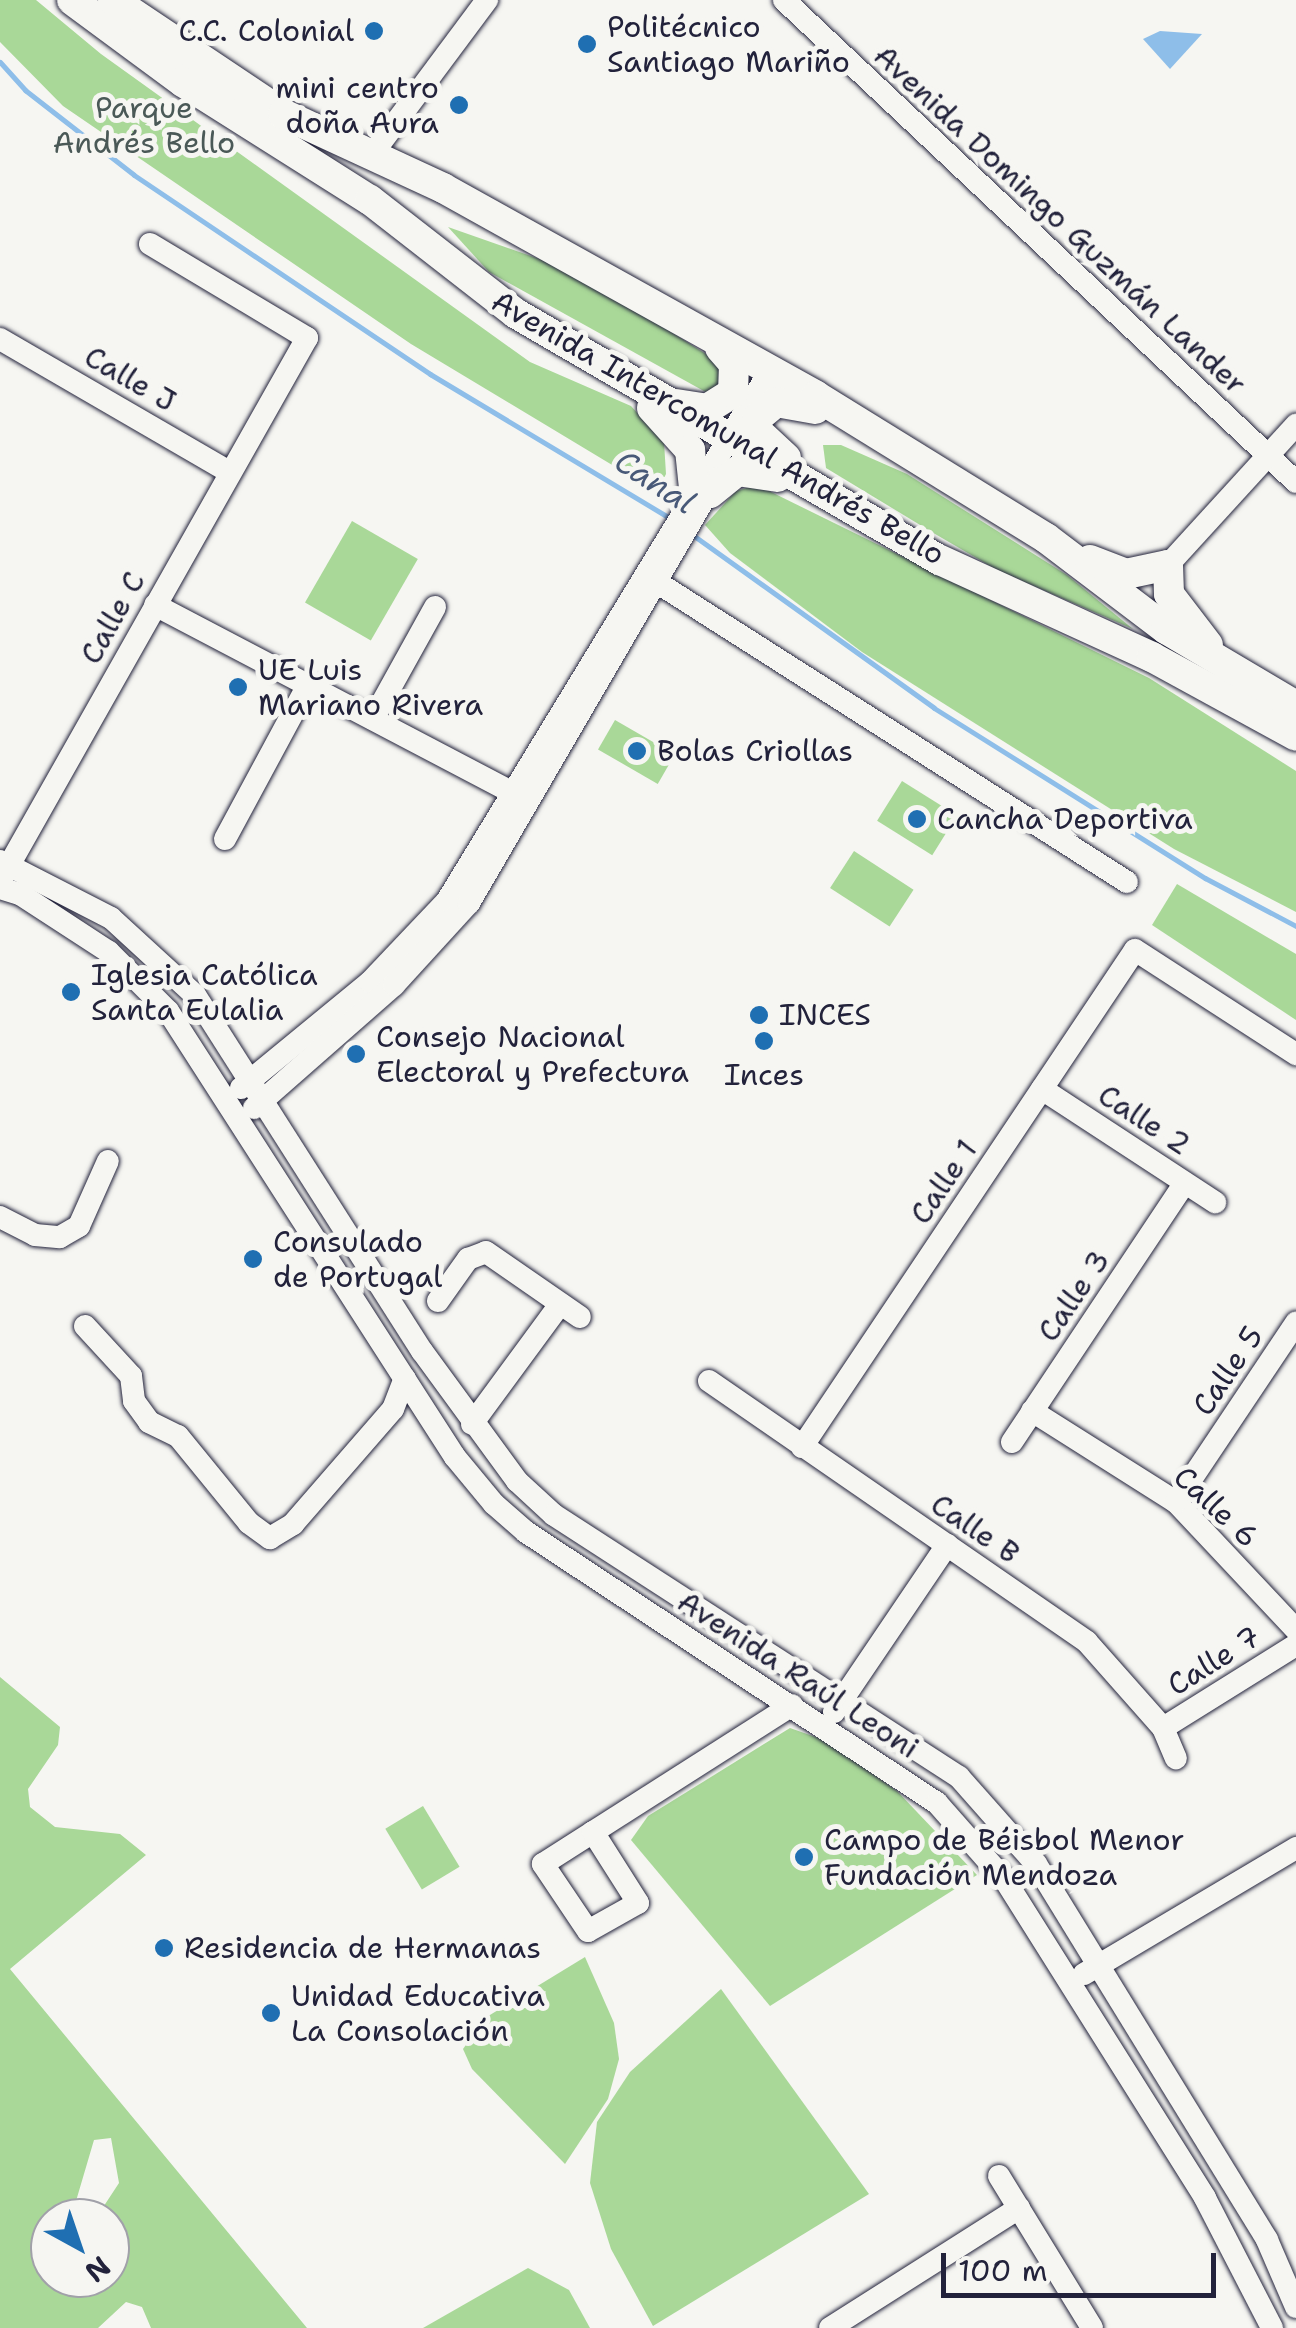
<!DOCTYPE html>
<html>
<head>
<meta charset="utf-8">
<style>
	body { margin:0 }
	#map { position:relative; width:1296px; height:2328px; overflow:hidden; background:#f6f6f2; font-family:"Shantell Sans",sans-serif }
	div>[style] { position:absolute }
	.green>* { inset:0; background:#a9d898; transform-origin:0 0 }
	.water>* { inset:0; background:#8ebee9 }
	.stream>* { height:5px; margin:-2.5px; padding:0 2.5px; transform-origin:2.5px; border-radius:2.5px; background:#8ebee9 }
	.roads { filter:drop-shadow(0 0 2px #22223b) drop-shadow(0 0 2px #22223b) }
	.minor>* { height:22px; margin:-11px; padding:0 11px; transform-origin:11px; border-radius:11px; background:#f6f6f2 }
	.secondary>* { height:30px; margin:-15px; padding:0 15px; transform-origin:15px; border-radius:15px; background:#f6f6f2 }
	.dots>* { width:28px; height:28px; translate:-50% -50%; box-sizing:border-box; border:5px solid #f6f6f2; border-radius:50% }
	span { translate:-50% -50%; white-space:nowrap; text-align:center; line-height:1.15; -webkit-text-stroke:10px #f6f6f2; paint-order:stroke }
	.poi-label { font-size:30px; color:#22223b }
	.left { translate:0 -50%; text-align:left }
	.right { translate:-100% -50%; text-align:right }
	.park-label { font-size:30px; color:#4a5957 }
	.street-label { font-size:30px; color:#22223b }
	.water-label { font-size:32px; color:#485978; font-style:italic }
	.north { position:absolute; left:30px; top:2198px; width:100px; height:100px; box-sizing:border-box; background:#f6f6f2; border:2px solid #a1a1a9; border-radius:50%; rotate:140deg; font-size:28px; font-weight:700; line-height:40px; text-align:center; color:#22223b }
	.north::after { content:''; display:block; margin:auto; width:35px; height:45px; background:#1f6fb2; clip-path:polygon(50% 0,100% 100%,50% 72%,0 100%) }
	.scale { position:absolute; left:941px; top:2253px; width:275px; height:45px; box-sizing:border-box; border:5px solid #22223b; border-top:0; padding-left:12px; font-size:30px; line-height:35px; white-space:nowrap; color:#22223b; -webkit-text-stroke:8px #f6f6f2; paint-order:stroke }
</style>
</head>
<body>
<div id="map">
	<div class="green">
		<i style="clip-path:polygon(0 0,36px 0,101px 54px,530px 362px,631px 406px,664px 442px,666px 474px,657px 492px,411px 344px,63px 106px,0 42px)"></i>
		<i style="clip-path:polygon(448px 227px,548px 262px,627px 304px,717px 361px,727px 385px,711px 395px,489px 272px)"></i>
		<i style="clip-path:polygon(823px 445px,841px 445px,907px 474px,1067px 575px,1133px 629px,997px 570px,930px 531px,826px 468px)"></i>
		<i style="clip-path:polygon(757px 485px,1149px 678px,1296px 771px,1296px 912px,1174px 849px,862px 652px,730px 553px,705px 525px,736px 491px)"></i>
		<i style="left:352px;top:521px;width:76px;height:94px;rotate:30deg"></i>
		<i style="left:615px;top:720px;width:69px;height:34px;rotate:30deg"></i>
		<i style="left:902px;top:781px;width:65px;height:47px;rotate:32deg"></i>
		<i style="left:854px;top:851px;width:71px;height:44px;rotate:33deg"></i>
		<i style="clip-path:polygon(1177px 884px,1296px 954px,1296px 1020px,1152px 925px)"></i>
		<i style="clip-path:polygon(evenodd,0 1677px,60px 1727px,58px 1745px,28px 1789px,30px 1807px,55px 1827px,120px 1834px,146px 1855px,10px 1969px,307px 2328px,151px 2328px,142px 2307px,126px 2302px,98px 2328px,0 2328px,0 1677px,111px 2138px,119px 2183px,96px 2218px,110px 2218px,110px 2278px,50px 2278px,50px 2218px,71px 2218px,94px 2140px,111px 2138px)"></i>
		<i style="clip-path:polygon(790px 1728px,824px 1740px,897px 1791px,977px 1875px,770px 2006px,631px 1840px,648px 1816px)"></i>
		<i style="left:423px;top:1806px;width:71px;height:44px;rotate:59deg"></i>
		<i style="clip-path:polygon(585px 1957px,614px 2023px,619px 2059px,608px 2099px,565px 2164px,472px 2069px,463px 2049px,485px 2018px)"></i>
		<i style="clip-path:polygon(721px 1989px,869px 2194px,653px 2326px,611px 2249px,590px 2183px,597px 2122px,630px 2072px)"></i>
		<i style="clip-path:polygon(528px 2268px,569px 2290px,590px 2328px,423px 2328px)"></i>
	</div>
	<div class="water">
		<i style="clip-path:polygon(1160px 31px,1202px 34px,1170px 69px,1143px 39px)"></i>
	</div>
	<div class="stream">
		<i style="left:0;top:62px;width:38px;rotate:48deg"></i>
		<i style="left:25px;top:90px;width:138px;rotate:37.9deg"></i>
		<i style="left:134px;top:175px;width:357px;rotate:33.9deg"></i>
		<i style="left:430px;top:374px;width:283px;rotate:31deg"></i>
		<i style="left:690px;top:533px;width:300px;rotate:35.6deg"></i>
		<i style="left:934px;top:708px;width:320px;rotate:32.1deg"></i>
		<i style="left:1205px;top:878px;width:103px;rotate:27.8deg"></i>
	</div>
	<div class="roads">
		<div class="minor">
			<i style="left:784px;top:0;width:703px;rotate:43.27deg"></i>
			<i style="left:370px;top:157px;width:196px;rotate:-53.3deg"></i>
			<i style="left:0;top:339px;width:265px;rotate:30.1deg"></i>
			<i style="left:1168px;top:565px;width:190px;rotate:-47.6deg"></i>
			<i style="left:658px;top:583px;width:556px;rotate:32.52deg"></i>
			<i style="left:155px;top:605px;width:417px;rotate:27.7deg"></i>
			<i style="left:373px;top:719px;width:128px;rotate:-61deg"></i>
			<i style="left:225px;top:839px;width:175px;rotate:-61.7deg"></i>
			<i style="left:0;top:861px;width:125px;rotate:27.2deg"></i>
			<i style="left:111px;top:918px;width:114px;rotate:42.5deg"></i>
			<i style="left:195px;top:995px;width:422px;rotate:57.5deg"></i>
			<i style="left:422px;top:1351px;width:161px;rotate:53.8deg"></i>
			<i style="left:517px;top:1481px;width:50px;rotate:42.6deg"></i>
			<i style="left:554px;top:1515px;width:482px;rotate:32.9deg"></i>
			<i style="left:959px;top:1777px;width:116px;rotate:48.5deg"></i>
			<i style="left:1036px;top:1864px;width:441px;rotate:58.4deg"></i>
			<i style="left:1267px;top:2240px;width:73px;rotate:66.6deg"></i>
			<i style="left:3px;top:876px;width:618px;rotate:-60.53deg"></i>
			<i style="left:307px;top:338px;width:183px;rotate:-149.1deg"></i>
			<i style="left:0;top:888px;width:21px;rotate:17deg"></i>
			<i style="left:20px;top:894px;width:106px;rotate:33.1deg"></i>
			<i style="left:109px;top:952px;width:83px;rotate:45deg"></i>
			<i style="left:168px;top:1011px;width:530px;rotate:57.24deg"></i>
			<i style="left:455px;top:1457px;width:61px;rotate:50.3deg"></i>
			<i style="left:494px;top:1504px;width:43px;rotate:41.2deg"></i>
			<i style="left:526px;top:1532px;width:492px;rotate:33.4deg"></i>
			<i style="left:937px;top:1803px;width:103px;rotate:48.6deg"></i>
			<i style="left:1005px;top:1880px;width:376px;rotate:57.8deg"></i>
			<i style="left:1205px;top:2198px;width:146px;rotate:62.7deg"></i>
			<i style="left:241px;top:1088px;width:167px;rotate:-39.4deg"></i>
			<i style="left:370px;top:982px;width:112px;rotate:-46.5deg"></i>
			<i style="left:447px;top:901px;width:617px;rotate:-58.65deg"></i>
			<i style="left:1042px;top:1089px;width:207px;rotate:33.2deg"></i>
			<i style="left:254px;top:1108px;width:186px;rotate:-41.3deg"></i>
			<i style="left:394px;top:985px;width:111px;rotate:-47.6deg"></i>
			<i style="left:469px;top:903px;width:491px;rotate:-59.8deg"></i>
			<i style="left:0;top:1217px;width:39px;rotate:27deg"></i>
			<i style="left:35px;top:1235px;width:25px;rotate:5deg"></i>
			<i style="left:60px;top:1237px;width:22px;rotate:-30deg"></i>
			<i style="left:79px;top:1226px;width:71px;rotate:-66deg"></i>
			<i style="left:438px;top:1301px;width:52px;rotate:-54.5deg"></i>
			<i style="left:468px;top:1259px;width:19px;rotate:-21deg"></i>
			<i style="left:486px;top:1252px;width:114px;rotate:34.7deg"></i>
			<i style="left:85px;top:1326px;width:68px;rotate:47.4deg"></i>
			<i style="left:131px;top:1376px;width:25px;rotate:83deg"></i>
			<i style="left:134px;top:1401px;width:26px;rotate:54deg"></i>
			<i style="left:149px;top:1422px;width:32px;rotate:26deg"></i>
			<i style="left:178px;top:1436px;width:112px;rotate:50.8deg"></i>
			<i style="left:249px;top:1523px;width:26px;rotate:36deg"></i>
			<i style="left:270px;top:1538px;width:27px;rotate:-31deg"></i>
			<i style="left:293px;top:1524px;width:152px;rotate:-49deg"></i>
			<i style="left:393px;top:1409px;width:33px;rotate:-69deg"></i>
			<i style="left:709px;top:1381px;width:459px;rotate:34.6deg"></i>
			<i style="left:1087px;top:1642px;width:115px;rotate:48.5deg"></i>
			<i style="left:1163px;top:1728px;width:33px;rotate:67deg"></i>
			<i style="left:1032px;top:1411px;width:170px;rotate:32.3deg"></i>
			<i style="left:1176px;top:1502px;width:175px;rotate:46.8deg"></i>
			<i style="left:472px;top:1424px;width:149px;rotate:-53.7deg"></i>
			<i style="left:1012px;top:1442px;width:311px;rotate:-56.3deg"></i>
			<i style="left:802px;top:1447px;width:598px;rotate:-56.18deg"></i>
			<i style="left:1135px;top:950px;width:192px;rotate:32.9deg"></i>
			<i style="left:1176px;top:1502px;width:216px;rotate:-56.2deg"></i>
			<i style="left:834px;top:1712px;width:202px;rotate:-55.9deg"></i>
			<i style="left:1163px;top:1728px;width:157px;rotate:-32deg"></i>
			<i style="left:593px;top:1832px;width:84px;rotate:57.6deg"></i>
			<i style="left:638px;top:1903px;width:57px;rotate:150.8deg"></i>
			<i style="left:588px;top:1931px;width:81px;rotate:-123.9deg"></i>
			<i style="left:543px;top:1864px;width:59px;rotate:-32.6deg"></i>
			<i style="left:593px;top:1832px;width:236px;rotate:-32.5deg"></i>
			<i style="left:1084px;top:1974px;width:247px;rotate:-30.7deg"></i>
			<i style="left:999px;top:2176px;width:178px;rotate:58.5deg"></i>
			<i style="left:830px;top:2328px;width:224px;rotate:-32.4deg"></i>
		</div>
		<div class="secondary">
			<i style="left:72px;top:0;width:138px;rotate:36.5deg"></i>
			<i style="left:183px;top:82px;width:221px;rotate:32.3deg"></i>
			<i style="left:370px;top:200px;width:184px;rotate:37.9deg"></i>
			<i style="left:515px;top:313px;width:492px;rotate:30.2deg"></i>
			<i style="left:940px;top:560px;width:233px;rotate:24.6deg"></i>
			<i style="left:1152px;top:657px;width:164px;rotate:28.7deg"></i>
			<i style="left:113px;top:0;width:205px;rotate:33.8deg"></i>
			<i style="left:283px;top:114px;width:176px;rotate:24.8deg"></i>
			<i style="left:443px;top:188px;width:427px;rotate:29.1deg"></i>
			<i style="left:816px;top:396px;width:270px;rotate:31.7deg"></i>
			<i style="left:1046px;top:538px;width:151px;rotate:37.2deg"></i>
			<i style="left:1166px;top:629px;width:151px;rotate:30.6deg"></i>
			<i style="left:676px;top:404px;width:31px;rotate:9deg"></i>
			<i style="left:707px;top:409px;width:31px;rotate:-32deg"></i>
			<i style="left:733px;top:393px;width:29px;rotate:-88deg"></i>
			<i style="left:734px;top:364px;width:21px;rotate:-131deg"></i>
			<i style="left:652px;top:408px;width:57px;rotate:47.9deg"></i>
			<i style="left:690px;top:450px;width:37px;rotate:84deg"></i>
			<i style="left:786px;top:458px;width:40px;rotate:-137deg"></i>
			<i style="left:757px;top:431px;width:13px;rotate:-90deg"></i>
			<i style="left:757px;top:418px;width:25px;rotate:-40deg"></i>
			<i style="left:776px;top:402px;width:40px;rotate:10deg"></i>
			<i style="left:710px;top:493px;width:35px;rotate:-39deg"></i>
			<i style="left:737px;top:471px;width:41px;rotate:8.3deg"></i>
			<i style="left:1090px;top:560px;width:39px;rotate:21deg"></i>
			<i style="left:1126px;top:574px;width:43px;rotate:-12.1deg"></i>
			<i style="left:1168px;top:565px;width:29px;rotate:88deg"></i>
			<i style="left:1169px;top:594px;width:64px;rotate:52.6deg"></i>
		</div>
	</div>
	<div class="dots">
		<i style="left:374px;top:31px;background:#1f6fb2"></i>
		<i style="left:587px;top:44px;background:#1f6fb2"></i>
		<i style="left:459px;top:105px;background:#1f6fb2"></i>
		<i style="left:238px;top:687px;background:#1f6fb2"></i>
		<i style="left:637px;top:751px;background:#1f6fb2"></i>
		<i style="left:917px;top:819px;background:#1f6fb2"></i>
		<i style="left:71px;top:992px;background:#1f6fb2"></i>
		<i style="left:759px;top:1015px;background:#1f6fb2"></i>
		<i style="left:764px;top:1041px;background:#1f6fb2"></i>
		<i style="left:356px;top:1054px;background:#1f6fb2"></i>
		<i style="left:253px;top:1259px;background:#1f6fb2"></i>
		<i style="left:804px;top:1857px;background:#1f6fb2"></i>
		<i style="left:164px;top:1948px;background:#1f6fb2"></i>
		<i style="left:271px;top:2013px;background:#1f6fb2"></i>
	</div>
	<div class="poi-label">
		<span class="left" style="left:607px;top:44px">Politécnico<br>Santiago Mariño</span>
		<span class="right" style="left:354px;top:31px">C.C. Colonial</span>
		<span class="right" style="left:439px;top:105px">mini centro<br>doña Aura</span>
		<span class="left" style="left:258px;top:687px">UE Luis<br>Mariano Rivera</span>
		<span class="left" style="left:657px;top:751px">Bolas Criollas</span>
		<span class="left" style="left:937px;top:819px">Cancha Deportiva</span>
		<span class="left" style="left:91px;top:992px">Iglesia Católica<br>Santa Eulalia</span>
		<span class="left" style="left:779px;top:1015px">INCES</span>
		<span class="left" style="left:376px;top:1054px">Consejo Nacional<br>Electoral y Prefectura</span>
		<span style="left:764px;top:1075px">Inces</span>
		<span class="left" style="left:273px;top:1259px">Consulado<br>de Portugal</span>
		<span class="left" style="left:824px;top:1857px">Campo de Béisbol Menor<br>Fundación Mendoza</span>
		<span class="left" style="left:184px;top:1948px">Residencia de Hermanas</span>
		<span class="left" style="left:291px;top:2013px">Unidad Educativa<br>La Consolación</span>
	</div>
	<div class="park-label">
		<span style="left:144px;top:125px">Parque<br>Andrés Bello</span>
	</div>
	<div class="street-label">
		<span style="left:1060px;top:220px;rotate:43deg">Avenida Domingo Guzmán Lander</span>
		<span style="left:130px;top:379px;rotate:30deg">Calle J</span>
		<span style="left:718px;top:428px;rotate:30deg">Avenida Intercomunal Andrés Bello</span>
		<span style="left:113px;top:618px;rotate:-61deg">Calle C</span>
		<span style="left:1144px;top:1120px;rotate:33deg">Calle 2</span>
		<span style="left:944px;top:1182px;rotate:-56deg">Calle 1</span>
		<span style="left:1074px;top:1296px;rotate:-56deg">Calle 3</span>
		<span style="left:1228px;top:1371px;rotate:-56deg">Calle 5</span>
		<span style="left:1216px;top:1507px;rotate:43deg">Calle 6</span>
		<span style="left:975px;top:1529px;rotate:34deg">Calle B</span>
		<span style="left:1214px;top:1661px;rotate:-32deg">Calle 7</span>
		<span style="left:798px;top:1675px;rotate:33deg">Avenida Raúl Leoni</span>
	</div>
	<div class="water-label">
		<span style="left:655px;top:482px;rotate:33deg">Canal</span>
	</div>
	<div class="north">N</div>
	<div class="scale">100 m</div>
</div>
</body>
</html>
